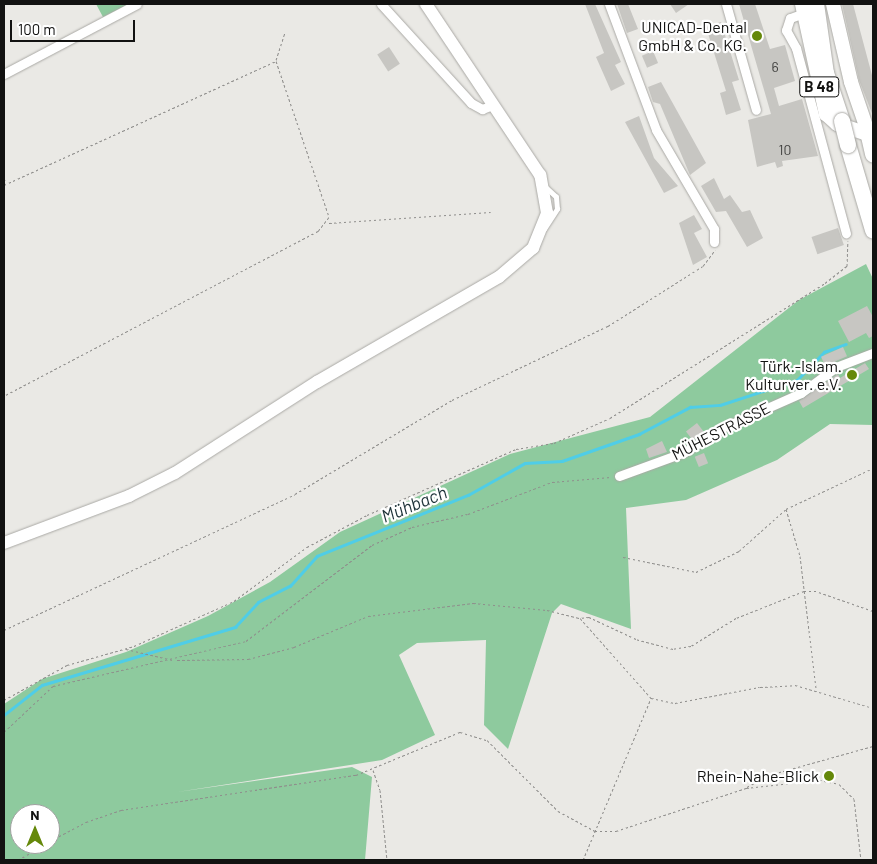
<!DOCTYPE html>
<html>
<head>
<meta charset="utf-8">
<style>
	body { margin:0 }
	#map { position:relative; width:877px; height:864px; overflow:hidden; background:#eae9e5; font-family:Barlow,sans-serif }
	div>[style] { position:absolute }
	.green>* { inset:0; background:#8eca9e }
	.stream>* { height:2.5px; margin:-1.25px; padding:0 1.25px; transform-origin:1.25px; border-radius:1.25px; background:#4fcde7 }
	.building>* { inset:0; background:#c7c6c2; transform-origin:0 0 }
	.path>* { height:1px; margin-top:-0.5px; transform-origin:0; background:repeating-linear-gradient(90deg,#8e8d8b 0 2.5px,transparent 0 5px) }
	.roads { filter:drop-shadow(0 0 1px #aaa9a5) drop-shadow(0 0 1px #aaa9a5) }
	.lane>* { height:4.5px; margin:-2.25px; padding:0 2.25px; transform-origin:2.25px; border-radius:2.25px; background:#fff }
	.street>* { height:9px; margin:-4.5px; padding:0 4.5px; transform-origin:4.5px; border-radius:4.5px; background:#fff }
	.secondary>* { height:12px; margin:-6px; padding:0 6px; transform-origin:6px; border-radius:6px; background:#fff }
	.primary>* { height:14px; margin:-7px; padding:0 7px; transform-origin:7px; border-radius:7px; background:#fff }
	.highway>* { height:16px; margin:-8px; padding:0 8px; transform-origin:8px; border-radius:8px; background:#fff }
	.bridges { filter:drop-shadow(0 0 1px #aaa9a5) drop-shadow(0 0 1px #aaa9a5) }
	.highway-bridge>* { height:16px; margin:-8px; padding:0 8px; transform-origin:8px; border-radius:8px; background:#fff }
	.dots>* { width:14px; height:14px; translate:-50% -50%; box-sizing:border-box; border:2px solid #fff; border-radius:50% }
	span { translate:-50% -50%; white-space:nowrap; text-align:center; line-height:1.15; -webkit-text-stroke:4.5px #fff; paint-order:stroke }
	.number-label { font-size:14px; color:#3f3f3d }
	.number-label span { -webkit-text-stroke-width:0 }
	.shield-label span { padding:1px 4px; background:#fff; border:1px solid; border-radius:4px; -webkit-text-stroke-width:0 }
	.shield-label { font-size:15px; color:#121211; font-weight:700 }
	.poi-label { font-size:16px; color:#121211 }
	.right { translate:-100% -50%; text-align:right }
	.street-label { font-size:16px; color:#121211 }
	.water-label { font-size:18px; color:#1d3238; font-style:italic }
	.frame { position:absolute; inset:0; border:5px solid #121211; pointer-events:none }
	.north { position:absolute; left:10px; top:804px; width:50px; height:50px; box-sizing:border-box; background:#fff; border:1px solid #a0a0a0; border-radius:50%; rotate:0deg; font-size:14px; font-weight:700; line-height:20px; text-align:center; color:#121211 }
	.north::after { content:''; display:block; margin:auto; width:18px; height:22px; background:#65880a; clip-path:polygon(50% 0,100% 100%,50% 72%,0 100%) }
	.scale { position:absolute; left:10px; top:20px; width:125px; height:22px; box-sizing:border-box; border:2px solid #121211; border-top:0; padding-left:6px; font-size:15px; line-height:18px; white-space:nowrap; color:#121211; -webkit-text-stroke:4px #fff; paint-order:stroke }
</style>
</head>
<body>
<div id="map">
	<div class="green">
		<i style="clip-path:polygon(96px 4px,129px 4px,103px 17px)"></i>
		<i style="clip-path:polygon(evenodd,866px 264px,873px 279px,873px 425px,830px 424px,777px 460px,686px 500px,626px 508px,631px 629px,561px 604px,552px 613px,508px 749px,484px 725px,486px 640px,417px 643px,399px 655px,435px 735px,382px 760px,177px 792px,352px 767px,372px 777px,365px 860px,4px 860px,4px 704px,42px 679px,126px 652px,208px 616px,270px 582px,340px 532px,510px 454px,650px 417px,799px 300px,866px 264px,20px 814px,50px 814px,50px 844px,20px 844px,20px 814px)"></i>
	</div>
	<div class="stream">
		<i style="left:4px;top:715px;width:48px;rotate:-38.3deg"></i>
		<i style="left:42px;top:685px;width:202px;rotate:-16.7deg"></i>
		<i style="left:235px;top:627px;width:34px;rotate:-47deg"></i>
		<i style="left:258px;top:602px;width:36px;rotate:-27deg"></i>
		<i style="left:290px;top:586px;width:40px;rotate:-48deg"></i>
		<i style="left:317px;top:556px;width:163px;rotate:-22deg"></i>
		<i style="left:468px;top:495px;width:65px;rotate:-29.3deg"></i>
		<i style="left:525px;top:463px;width:37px;rotate:-3deg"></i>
		<i style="left:562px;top:461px;width:82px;rotate:-19.3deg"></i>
		<i style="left:639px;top:434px;width:58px;rotate:-27.9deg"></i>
		<i style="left:690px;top:407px;width:30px;rotate:-4deg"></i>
		<i style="left:720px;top:405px;width:81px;rotate:-18deg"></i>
		<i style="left:797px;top:380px;width:39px;rotate:-46deg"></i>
		<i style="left:824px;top:352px;width:23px;rotate:-20deg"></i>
	</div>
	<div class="building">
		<i style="clip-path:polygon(585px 4px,595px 4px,621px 62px,615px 65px,625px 84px,611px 91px,596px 57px,604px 53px)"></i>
		<i style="clip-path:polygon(617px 4px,628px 4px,638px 29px,627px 33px)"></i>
		<i style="clip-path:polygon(670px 4px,689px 4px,676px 13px)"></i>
		<i style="clip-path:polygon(739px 4px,755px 4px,770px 49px,785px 45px,795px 81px,774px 88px,779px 106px,802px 99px,818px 156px,782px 161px,783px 166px,777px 168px,775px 162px,757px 167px,748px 120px,771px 114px)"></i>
		<i style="clip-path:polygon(842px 4px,853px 4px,873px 79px,873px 116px,859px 80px)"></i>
		<i style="clip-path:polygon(721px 22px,739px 80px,732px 82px,741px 110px,726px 115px,720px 93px,726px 91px,706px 27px)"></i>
		<i style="left:389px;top:47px;width:20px;height:14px;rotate:57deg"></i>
		<i style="left:653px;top:51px;width:13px;height:12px;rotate:67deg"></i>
		<i style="clip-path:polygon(661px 82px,706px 163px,690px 175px,660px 104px,653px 102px,648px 87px)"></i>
		<i style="clip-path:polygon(639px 116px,654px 158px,678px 186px,664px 193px,625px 122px)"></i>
		<i style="clip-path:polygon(714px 178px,724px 199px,730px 195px,742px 212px,750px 210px,763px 238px,747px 247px,726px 211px,716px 212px,701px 186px)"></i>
		<i style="clip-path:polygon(694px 215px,702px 229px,694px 233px,707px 257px,693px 265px,679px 223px)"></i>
		<i style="left:838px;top:228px;width:18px;height:28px;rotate:71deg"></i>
		<i style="clip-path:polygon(867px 306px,873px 317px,873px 336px,869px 338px,866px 333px,849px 342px,838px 321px)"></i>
		<i style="left:843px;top:347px;width:10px;height:24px;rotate:66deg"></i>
		<i style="clip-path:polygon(865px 363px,869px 369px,803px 408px,799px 401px,838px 374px,840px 378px)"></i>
		<i style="left:697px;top:423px;width:11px;height:14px;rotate:52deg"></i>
		<i style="clip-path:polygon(662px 441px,667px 452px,649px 458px,646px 449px)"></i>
		<i style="left:704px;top:453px;width:11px;height:10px;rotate:68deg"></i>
	</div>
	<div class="path">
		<i style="left:276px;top:60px;width:29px;rotate:-72deg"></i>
		<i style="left:4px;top:178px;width:5px;rotate:68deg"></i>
		<i style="left:4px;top:185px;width:299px;rotate:-24.5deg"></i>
		<i style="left:276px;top:61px;width:165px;rotate:71.2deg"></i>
		<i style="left:329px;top:217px;width:18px;rotate:128deg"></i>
		<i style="left:318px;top:231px;width:355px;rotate:152.3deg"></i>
		<i style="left:329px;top:223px;width:162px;rotate:-3.9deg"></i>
		<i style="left:786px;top:509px;width:49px;rotate:73.4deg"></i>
		<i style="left:800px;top:556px;width:134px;rotate:83.1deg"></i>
		<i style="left:623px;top:557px;width:75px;rotate:11.6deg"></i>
		<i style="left:696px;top:572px;width:48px;rotate:-26deg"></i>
		<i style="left:739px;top:551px;width:63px;rotate:-41.8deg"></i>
		<i style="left:786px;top:509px;width:96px;rotate:-25.2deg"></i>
		<i style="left:873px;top:611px;width:60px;rotate:-160.7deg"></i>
		<i style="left:816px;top:591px;width:12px;rotate:180deg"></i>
		<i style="left:804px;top:591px;width:73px;rotate:158.3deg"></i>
		<i style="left:736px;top:618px;width:53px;rotate:148.1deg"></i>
		<i style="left:691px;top:646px;width:18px;rotate:171deg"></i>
		<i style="left:673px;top:649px;width:38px;rotate:-165deg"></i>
		<i style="left:636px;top:639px;width:52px;rotate:-154.9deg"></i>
		<i style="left:589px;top:617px;width:9px;rotate:174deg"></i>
		<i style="left:580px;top:618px;width:107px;rotate:48.4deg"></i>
		<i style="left:651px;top:698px;width:25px;rotate:12deg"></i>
		<i style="left:675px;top:703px;width:86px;rotate:-10.7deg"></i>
		<i style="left:760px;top:687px;width:35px;rotate:-3deg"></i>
		<i style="left:795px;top:685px;width:81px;rotate:16.4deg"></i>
		<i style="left:4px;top:630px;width:321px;rotate:-25deg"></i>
		<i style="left:295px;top:494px;width:183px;rotate:-30.9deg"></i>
		<i style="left:452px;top:400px;width:173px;rotate:-25.4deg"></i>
		<i style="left:608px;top:326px;width:112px;rotate:-32.3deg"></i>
		<i style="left:703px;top:266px;width:20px;rotate:-53deg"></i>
		<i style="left:126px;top:649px;width:48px;rotate:13.2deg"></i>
		<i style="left:177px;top:660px;width:71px;rotate:-0.8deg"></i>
		<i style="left:248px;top:659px;width:48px;rotate:-14.6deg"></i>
		<i style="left:294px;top:647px;width:80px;rotate:-22.7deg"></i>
		<i style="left:368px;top:616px;width:106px;rotate:-7.1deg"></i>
		<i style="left:473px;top:603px;width:74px;rotate:5.4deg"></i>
		<i style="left:547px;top:610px;width:34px;rotate:14deg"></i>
		<i style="left:4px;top:700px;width:72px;rotate:-29.1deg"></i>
		<i style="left:67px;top:665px;width:70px;rotate:-15.8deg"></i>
		<i style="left:134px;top:646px;width:110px;rotate:-24.2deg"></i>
		<i style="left:234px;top:601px;width:91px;rotate:-36.5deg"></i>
		<i style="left:307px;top:547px;width:68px;rotate:-28.1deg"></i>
		<i style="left:367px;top:515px;width:163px;rotate:-23.9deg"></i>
		<i style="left:516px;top:449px;width:38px;rotate:-9deg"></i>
		<i style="left:554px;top:443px;width:61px;rotate:-24.1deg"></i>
		<i style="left:610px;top:418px;width:254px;rotate:-32.1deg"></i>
		<i style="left:825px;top:283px;width:28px;rotate:-38deg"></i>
		<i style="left:847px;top:266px;width:25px;rotate:-88deg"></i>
		<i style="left:4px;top:732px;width:67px;rotate:-43.2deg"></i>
		<i style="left:53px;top:686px;width:198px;rotate:-13.1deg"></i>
		<i style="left:246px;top:641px;width:158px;rotate:-37.3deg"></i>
		<i style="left:372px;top:545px;width:44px;rotate:-24.2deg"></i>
		<i style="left:412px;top:527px;width:57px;rotate:-13.1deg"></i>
		<i style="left:468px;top:514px;width:90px;rotate:-20.9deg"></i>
		<i style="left:552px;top:482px;width:59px;rotate:-4.8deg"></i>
		<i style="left:373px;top:770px;width:21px;rotate:71deg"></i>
		<i style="left:380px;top:790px;width:70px;rotate:84.3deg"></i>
		<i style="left:747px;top:787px;width:25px;rotate:-29deg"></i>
		<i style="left:769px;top:775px;width:108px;rotate:-15.6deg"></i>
		<i style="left:50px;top:841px;width:41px;rotate:-27.8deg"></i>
		<i style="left:86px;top:822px;width:37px;rotate:-19deg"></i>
		<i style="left:121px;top:810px;width:238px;rotate:-8.5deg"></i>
		<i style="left:356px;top:775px;width:113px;rotate:-22.5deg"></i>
		<i style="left:460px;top:732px;width:28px;rotate:17deg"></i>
		<i style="left:487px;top:740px;width:100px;rotate:45deg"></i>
		<i style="left:558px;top:811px;width:42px;rotate:28.4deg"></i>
		<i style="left:595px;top:831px;width:21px"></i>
		<i style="left:616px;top:831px;width:137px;rotate:-18.3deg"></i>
		<i style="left:746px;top:788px;width:73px;rotate:-6.3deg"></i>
		<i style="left:819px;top:780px;width:20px;rotate:11deg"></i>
		<i style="left:839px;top:784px;width:21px;rotate:45deg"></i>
		<i style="left:854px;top:799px;width:61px;rotate:83.5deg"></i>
		<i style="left:18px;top:860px;width:32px;rotate:-30deg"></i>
		<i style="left:583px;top:860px;width:176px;rotate:-67.2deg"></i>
	</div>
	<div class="roads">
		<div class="lane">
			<i style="left:544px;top:229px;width:24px;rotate:-57deg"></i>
			<i style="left:557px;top:209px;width:12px;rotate:-95deg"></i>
			<i style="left:556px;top:197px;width:15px;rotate:-138deg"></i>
		</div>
		<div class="street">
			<i style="left:381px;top:4px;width:134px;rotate:47.7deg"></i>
			<i style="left:471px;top:103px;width:13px;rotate:29deg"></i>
			<i style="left:482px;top:109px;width:12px;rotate:-20deg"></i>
			<i style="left:609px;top:4px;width:134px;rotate:69.5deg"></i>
			<i style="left:656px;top:130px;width:115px;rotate:59.6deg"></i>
			<i style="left:714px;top:229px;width:13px;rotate:90deg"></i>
			<i style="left:726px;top:4px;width:110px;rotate:74.2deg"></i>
			<i style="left:804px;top:13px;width:15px;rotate:160deg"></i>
			<i style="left:790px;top:18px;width:13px;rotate:108deg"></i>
			<i style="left:786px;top:30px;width:21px;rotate:61deg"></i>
			<i style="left:796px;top:48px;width:192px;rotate:74.9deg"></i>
			<i style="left:4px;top:74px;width:150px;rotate:-27.8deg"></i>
			<i style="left:619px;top:476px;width:70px;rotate:-20deg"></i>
			<i style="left:685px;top:452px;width:44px;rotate:-33deg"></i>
			<i style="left:722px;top:428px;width:86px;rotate:-23.9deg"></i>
			<i style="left:801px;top:393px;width:44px;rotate:-36.6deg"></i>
			<i style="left:836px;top:367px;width:40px;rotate:-21deg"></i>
		</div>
		<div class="secondary">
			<i style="left:4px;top:543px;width:134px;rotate:-20.6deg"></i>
			<i style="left:129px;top:496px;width:51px;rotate:-26.6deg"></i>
			<i style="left:175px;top:473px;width:169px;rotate:-32.7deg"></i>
			<i style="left:317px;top:382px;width:210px;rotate:-30deg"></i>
			<i style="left:499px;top:277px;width:45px;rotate:-40.5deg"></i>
			<i style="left:533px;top:248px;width:38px;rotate:-68deg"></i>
			<i style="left:547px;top:213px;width:39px;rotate:-100deg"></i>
			<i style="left:540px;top:175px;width:206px;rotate:-123.7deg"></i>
		</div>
		<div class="primary">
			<i style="left:802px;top:4px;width:113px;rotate:77.7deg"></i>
			<i style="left:826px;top:114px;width:15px;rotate:42deg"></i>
			<i style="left:837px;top:124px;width:38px;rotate:18deg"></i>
			<i style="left:833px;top:4px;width:80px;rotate:77deg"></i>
			<i style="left:851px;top:82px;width:53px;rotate:71.2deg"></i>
		</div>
		<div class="highway">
			<i style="left:816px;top:4px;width:70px;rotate:81.8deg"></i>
			<i style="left:826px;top:73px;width:51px;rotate:71.6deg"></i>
			<i style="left:868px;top:132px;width:23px;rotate:77deg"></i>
			<i style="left:848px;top:145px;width:89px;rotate:73.6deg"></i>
		</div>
	</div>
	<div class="bridges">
		<div class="highway-bridge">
			<i style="left:842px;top:121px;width:25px;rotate:76deg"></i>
		</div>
	</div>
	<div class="dots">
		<i style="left:757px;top:36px;background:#65880a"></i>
		<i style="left:852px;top:375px;background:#65880a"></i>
		<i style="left:829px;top:776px;background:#65880a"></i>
	</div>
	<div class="number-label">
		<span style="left:775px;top:67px">6</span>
		<span style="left:785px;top:150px">10</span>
	</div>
	<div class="shield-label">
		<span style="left:819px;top:87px">B 48</span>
	</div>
	<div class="poi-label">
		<span class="right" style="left:747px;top:36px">UNICAD-Dental<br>GmbH &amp; Co. KG.</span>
		<span class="right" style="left:842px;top:375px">Türk.-Islam.<br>Kulturver. e.V.</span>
		<span class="right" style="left:819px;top:776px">Rhein-Nahe-Blick</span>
	</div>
	<div class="street-label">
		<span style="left:721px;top:431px;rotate:-27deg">MÜHESTRASSE</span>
	</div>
	<div class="water-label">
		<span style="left:414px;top:504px;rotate:-22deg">Mühbach</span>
	</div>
	<div class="frame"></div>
	<div class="north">N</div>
	<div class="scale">100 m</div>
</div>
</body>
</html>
